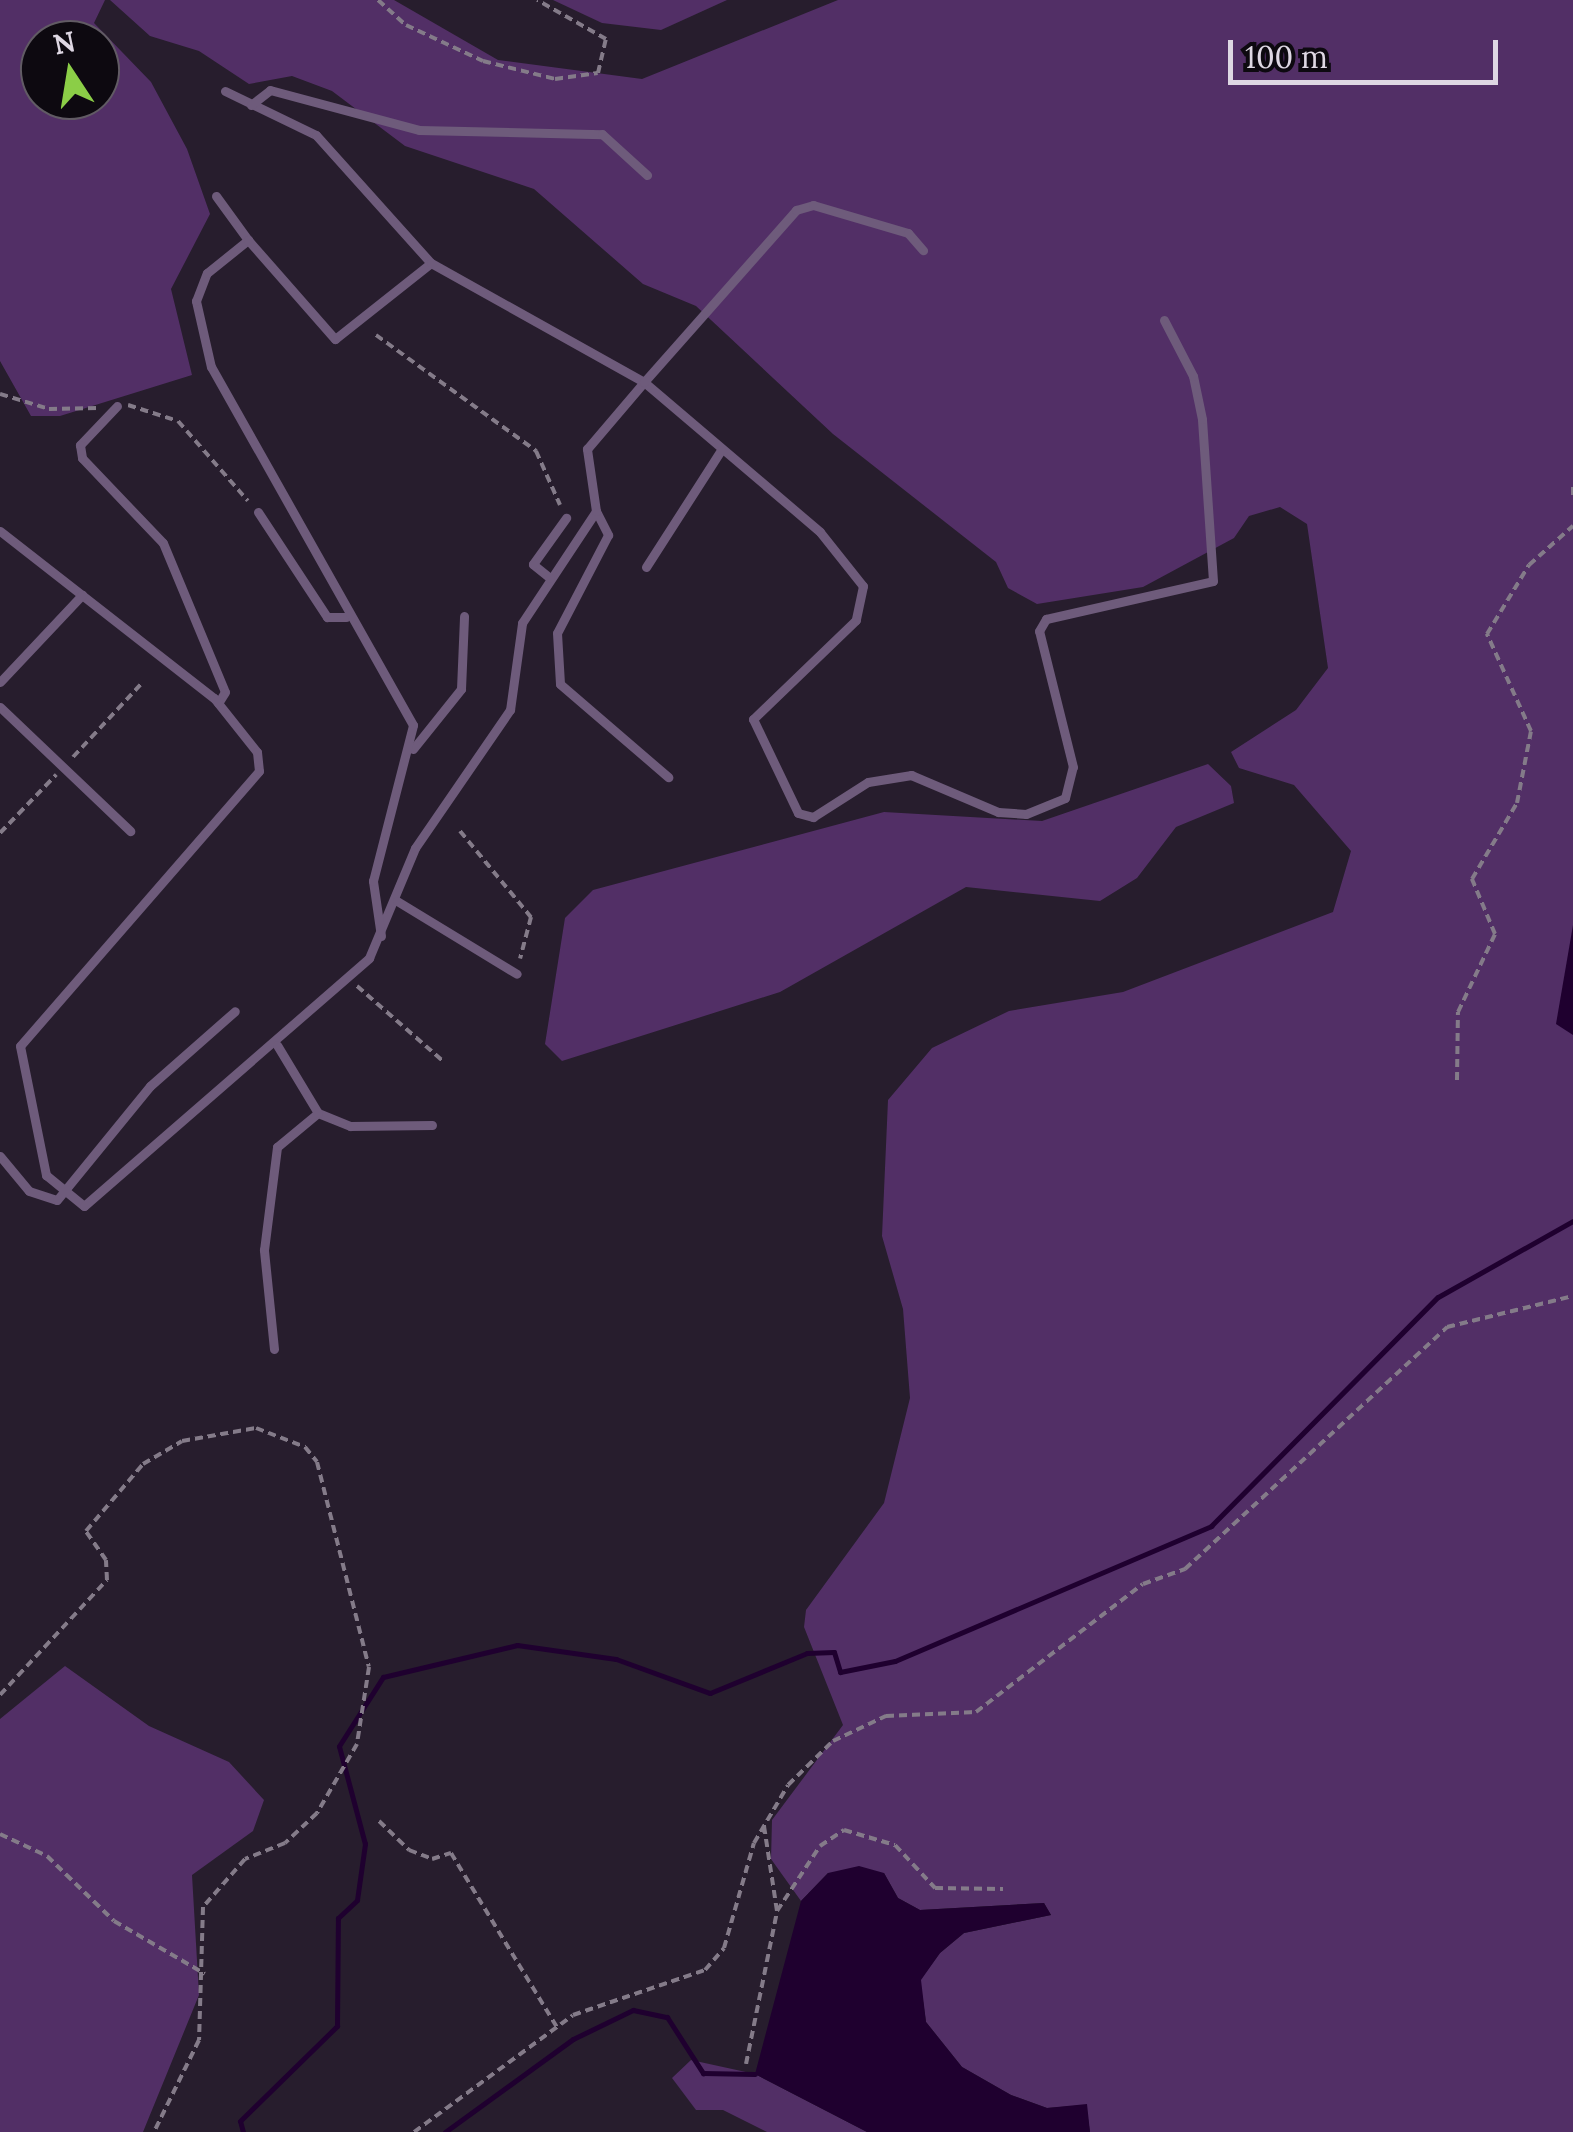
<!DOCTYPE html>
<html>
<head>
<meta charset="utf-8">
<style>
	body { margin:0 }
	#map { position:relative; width:1573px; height:2132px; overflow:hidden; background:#271d2d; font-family:Lora,serif }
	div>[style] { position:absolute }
	.green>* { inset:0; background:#522f66 }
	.water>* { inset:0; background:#1f002f }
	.stream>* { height:5px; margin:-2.5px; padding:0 2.5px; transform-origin:2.5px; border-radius:2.5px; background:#1f002f }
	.path>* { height:4px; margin-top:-2px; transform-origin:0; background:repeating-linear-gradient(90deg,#847b89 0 8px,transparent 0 13px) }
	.lane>* { height:9px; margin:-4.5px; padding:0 4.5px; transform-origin:4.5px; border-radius:4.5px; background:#6e5b7b }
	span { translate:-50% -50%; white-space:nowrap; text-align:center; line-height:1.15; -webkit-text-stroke:10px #0d0910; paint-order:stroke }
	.north { position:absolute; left:20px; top:20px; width:100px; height:100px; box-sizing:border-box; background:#0d0910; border:2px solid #615b64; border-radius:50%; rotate:348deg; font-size:28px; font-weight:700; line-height:40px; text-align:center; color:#ded7e3 }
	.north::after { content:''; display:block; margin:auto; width:35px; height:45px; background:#8bce47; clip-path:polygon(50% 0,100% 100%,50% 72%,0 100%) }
	.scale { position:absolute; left:1228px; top:40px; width:270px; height:45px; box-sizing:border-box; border:5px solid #ded7e3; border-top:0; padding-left:12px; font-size:30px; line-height:35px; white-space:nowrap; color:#ded7e3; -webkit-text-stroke:8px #0d0910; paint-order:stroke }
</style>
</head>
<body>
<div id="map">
	<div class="green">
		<i style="clip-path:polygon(evenodd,0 0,105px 0,94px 23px,151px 82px,187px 149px,210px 214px,171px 289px,192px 375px,60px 416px,31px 416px,0 361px,0 0,40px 40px,100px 40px,100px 100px,40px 100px,40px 40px)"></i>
		<i style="clip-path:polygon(110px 0,394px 0,498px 60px,642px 79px,838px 0,1573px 0,1573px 2132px,1090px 2132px,1086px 2105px,1047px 2108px,1011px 2095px,962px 2067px,926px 2022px,920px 1980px,940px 1953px,964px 1933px,1051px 1915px,1044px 1903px,920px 1910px,898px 1898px,884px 1873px,828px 1873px,801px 1901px,771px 1859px,772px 1820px,843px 1725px,804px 1627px,806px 1610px,884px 1503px,910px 1398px,903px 1309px,882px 1236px,888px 1100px,932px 1048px,1009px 1011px,1123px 992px,1333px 912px,1351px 851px,1294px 785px,1239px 768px,1231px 752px,1296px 710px,1328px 668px,1307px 524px,1280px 507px,1249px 516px,1234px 538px,1143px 587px,1037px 604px,1008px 588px,996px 562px,833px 434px,696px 306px,643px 284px,534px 189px,405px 146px,332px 91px,292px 76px,249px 84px,199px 51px,150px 36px)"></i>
		<i style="clip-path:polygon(553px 0,727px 0,661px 30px,602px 23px)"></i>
		<i style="clip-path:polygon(1208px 764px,1231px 786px,1234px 803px,1176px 827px,1137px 878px,1100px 901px,966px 887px,780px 992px,562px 1061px,545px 1044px,565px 918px,593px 890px,884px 812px,1042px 821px)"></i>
		<i style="clip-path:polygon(65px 1666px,149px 1726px,229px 1762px,264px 1800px,253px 1831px,192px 1875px,199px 1995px,143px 2132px,0 2132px,0 1719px)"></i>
		<i style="clip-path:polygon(691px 2060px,755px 2074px,867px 2132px,767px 2132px,723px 2110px,696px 2110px,672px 2078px)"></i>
	</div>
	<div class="water">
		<i style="clip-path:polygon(1573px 925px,1573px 1035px,1556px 1024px)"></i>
		<i style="clip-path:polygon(859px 1866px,884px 1873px,898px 1898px,920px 1910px,1044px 1903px,1051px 1915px,964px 1933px,940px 1953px,921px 1980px,926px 2022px,962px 2067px,1011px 2095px,1047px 2108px,1087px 2104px,1090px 2132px,867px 2132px,755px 2074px,801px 1901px,828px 1873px)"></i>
	</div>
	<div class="stream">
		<i style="left:243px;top:2132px;width:11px;rotate:-105deg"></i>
		<i style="left:240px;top:2121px;width:136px;rotate:-44.4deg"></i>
		<i style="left:337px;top:2026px;width:108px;rotate:-89.5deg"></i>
		<i style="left:338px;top:1918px;width:26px;rotate:-43deg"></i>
		<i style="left:357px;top:1900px;width:57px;rotate:-81.9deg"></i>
		<i style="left:365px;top:1844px;width:101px;rotate:-104.9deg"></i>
		<i style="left:339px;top:1746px;width:82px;rotate:-57.5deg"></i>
		<i style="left:383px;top:1677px;width:138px;rotate:-13.4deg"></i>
		<i style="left:517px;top:1645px;width:100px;rotate:8deg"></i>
		<i style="left:616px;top:1659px;width:100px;rotate:19.9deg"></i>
		<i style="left:710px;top:1693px;width:105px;rotate:-22.4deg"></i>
		<i style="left:807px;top:1653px;width:27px;rotate:-2deg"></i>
		<i style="left:834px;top:1652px;width:21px;rotate:73deg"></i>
		<i style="left:840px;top:1672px;width:56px;rotate:-11.3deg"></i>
		<i style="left:895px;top:1661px;width:344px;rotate:-23.1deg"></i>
		<i style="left:1211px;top:1526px;width:322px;rotate:-45.3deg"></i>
		<i style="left:1438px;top:1297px;width:155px;rotate:-29.4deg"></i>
		<i style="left:445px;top:2132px;width:158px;rotate:-36deg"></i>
		<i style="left:573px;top:2039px;width:67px;rotate:-25.8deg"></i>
		<i style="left:633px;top:2010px;width:35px;rotate:12deg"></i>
		<i style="left:667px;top:2017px;width:67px;rotate:57.3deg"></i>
		<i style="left:703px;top:2073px;width:52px;rotate:1.1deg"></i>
	</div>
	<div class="path">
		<i style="left:378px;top:0;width:38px;rotate:42deg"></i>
		<i style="left:406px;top:25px;width:85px;rotate:25.1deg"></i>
		<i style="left:483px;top:61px;width:74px;rotate:14deg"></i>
		<i style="left:555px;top:79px;width:43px;rotate:-7.9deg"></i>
		<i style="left:598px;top:73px;width:35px;rotate:-77deg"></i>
		<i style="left:606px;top:39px;width:79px;rotate:-150.5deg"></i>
		<i style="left:376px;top:335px;width:198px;rotate:35.9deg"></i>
		<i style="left:536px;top:451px;width:59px;rotate:66deg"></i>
		<i style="left:0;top:394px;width:51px;rotate:17deg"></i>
		<i style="left:49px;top:409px;width:49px;rotate:-1.2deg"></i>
		<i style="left:128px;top:405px;width:52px;rotate:17.7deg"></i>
		<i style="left:178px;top:421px;width:106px;rotate:48.8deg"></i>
		<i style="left:1573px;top:487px;width:9px;rotate:90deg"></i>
		<i style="left:73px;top:757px;width:101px;rotate:-47deg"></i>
		<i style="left:460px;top:831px;width:112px;rotate:50.5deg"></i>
		<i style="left:531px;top:917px;width:43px;rotate:104.7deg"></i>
		<i style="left:0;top:833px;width:81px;rotate:-46deg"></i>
		<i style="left:357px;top:986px;width:114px;rotate:41.1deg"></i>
		<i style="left:1457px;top:1080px;width:68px;rotate:-89.2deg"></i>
		<i style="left:1458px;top:1012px;width:86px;rotate:-64.6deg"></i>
		<i style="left:1495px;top:934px;width:60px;rotate:-112.7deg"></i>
		<i style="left:1472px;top:879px;width:88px;rotate:-59.4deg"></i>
		<i style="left:1517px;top:803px;width:73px;rotate:-79deg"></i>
		<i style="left:1531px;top:731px;width:107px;rotate:-114.4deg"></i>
		<i style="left:1487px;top:634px;width:81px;rotate:-58.7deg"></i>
		<i style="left:1529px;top:565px;width:59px;rotate:-41.6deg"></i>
		<i style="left:0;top:1695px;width:157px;rotate:-47.1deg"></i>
		<i style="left:107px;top:1580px;width:20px;rotate:-93deg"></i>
		<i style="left:106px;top:1560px;width:35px;rotate:-125deg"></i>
		<i style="left:86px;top:1531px;width:88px;rotate:-49.6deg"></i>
		<i style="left:143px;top:1464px;width:45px;rotate:-30.5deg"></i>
		<i style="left:182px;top:1441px;width:75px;rotate:-10deg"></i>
		<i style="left:256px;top:1428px;width:53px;rotate:21.2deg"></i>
		<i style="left:305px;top:1447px;width:19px;rotate:51deg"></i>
		<i style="left:317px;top:1462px;width:211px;rotate:75.8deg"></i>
		<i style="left:369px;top:1667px;width:78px;rotate:98.9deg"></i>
		<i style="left:357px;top:1744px;width:80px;rotate:120.1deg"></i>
		<i style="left:317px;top:1813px;width:44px;rotate:136.8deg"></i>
		<i style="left:285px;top:1843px;width:43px;rotate:158.2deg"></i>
		<i style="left:245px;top:1859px;width:64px;rotate:131.2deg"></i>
		<i style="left:203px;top:1907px;width:133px;rotate:91.7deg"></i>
		<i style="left:199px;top:2040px;width:102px;rotate:116.1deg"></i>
		<i style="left:379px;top:1821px;width:42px;rotate:44deg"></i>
		<i style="left:409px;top:1850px;width:25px;rotate:21deg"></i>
		<i style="left:432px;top:1859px;width:20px;rotate:-18deg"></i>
		<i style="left:451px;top:1853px;width:204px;rotate:58.7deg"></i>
		<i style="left:0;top:1834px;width:52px;rotate:25.1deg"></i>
		<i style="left:47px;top:1856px;width:93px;rotate:44.1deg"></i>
		<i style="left:114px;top:1921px;width:105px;rotate:30.2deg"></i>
		<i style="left:777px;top:1911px;width:78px;rotate:-56.5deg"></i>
		<i style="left:820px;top:1846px;width:29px;rotate:-34deg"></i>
		<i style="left:844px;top:1830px;width:53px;rotate:16.4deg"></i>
		<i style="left:895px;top:1845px;width:59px;rotate:47.1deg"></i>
		<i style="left:935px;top:1888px;width:68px;rotate:0.8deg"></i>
		<i style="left:746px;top:2064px;width:156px;rotate:-78.5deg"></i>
		<i style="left:777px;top:1911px;width:86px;rotate:-98.7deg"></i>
		<i style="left:414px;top:2132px;width:197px;rotate:-36.3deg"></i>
		<i style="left:573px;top:2015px;width:139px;rotate:-18.8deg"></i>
		<i style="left:705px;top:1970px;width:29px;rotate:-49deg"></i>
		<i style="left:724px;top:1948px;width:109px;rotate:-74.1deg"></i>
		<i style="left:754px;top:1843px;width:67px;rotate:-59.6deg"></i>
		<i style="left:788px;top:1785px;width:63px;rotate:-44.4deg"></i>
		<i style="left:833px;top:1741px;width:59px;rotate:-25.3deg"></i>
		<i style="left:886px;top:1716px;width:90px;rotate:-2.5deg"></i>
		<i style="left:976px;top:1712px;width:210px;rotate:-37.5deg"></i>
		<i style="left:1143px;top:1584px;width:45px;rotate:-19.7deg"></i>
		<i style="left:1185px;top:1569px;width:357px;rotate:-42.7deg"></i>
		<i style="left:1447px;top:1327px;width:130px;rotate:-13.8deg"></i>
	</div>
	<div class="lane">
		<i style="left:225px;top:91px;width:101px;rotate:25.8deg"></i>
		<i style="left:316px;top:135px;width:172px;rotate:48.1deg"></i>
		<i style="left:251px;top:105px;width:24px;rotate:-38deg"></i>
		<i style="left:270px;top:90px;width:154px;rotate:15deg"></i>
		<i style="left:419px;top:130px;width:183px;rotate:1.3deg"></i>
		<i style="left:602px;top:134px;width:61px;rotate:42.3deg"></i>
		<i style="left:216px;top:196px;width:54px;rotate:54deg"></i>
		<i style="left:117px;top:406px;width:54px;rotate:133.5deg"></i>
		<i style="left:80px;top:445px;width:13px;rotate:81deg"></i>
		<i style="left:82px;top:458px;width:117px;rotate:46.4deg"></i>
		<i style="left:163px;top:543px;width:161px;rotate:67.4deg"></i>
		<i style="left:225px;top:692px;width:13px;rotate:122deg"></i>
		<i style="left:596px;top:511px;width:27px;rotate:63deg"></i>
		<i style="left:608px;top:535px;width:110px;rotate:117.5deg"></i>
		<i style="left:557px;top:633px;width:51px;rotate:86.6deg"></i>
		<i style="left:560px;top:684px;width:143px;rotate:40.7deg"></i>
		<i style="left:258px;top:512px;width:126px;rotate:56.7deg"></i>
		<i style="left:327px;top:617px;width:19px"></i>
		<i style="left:0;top:531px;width:271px;rotate:38deg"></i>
		<i style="left:214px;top:698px;width:69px;rotate:51.5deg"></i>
		<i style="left:257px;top:752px;width:19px;rotate:84deg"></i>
		<i style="left:259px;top:771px;width:364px;rotate:131deg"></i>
		<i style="left:20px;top:1046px;width:132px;rotate:78.6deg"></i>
		<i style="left:46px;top:1175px;width:49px;rotate:39.2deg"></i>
		<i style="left:84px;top:1206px;width:378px;rotate:-41deg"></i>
		<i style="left:369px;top:958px;width:119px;rotate:-67.3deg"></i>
		<i style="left:415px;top:848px;width:168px;rotate:-55.5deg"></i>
		<i style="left:510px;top:710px;width:88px;rotate:-82.1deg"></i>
		<i style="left:522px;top:623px;width:134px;rotate:-56.5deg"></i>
		<i style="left:596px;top:511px;width:63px;rotate:-98.3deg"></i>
		<i style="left:587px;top:449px;width:88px;rotate:-49.6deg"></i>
		<i style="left:644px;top:382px;width:231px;rotate:40.4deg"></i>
		<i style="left:820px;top:532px;width:69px;rotate:51.5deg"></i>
		<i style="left:863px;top:586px;width:35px;rotate:102deg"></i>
		<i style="left:856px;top:620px;width:143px;rotate:136.1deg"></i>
		<i style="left:753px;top:719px;width:104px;rotate:64.4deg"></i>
		<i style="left:798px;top:813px;width:16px;rotate:15deg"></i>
		<i style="left:813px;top:817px;width:65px;rotate:-32.5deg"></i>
		<i style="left:868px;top:782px;width:44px;rotate:-9.2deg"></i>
		<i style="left:911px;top:775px;width:95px;rotate:23deg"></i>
		<i style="left:998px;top:812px;width:28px;rotate:4deg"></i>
		<i style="left:1026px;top:814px;width:42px;rotate:-22.3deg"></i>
		<i style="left:1065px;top:798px;width:32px;rotate:-76deg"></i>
		<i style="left:1073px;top:767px;width:140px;rotate:-104deg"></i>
		<i style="left:1039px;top:631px;width:14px;rotate:-60deg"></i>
		<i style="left:1046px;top:619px;width:171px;rotate:-12.8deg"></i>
		<i style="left:1213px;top:581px;width:162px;rotate:-93.9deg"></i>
		<i style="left:1202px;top:419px;width:44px;rotate:-101.8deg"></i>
		<i style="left:1193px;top:376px;width:63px;rotate:-117.4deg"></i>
		<i style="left:646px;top:567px;width:139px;rotate:-57.3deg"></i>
		<i style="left:550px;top:578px;width:22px;rotate:-141deg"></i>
		<i style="left:533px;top:564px;width:57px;rotate:-54.3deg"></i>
		<i style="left:0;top:682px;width:120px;rotate:-46.7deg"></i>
		<i style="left:0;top:707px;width:180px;rotate:43.6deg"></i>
		<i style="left:413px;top:749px;width:77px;rotate:-51.3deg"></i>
		<i style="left:461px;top:689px;width:73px;rotate:-87.6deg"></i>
		<i style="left:397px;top:901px;width:140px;rotate:31.3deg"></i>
		<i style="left:381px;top:936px;width:56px;rotate:-98.3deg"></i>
		<i style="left:373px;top:881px;width:161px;rotate:-75.6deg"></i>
		<i style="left:413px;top:725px;width:411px;rotate:-119.4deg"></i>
		<i style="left:211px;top:367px;width:68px;rotate:-102.8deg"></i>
		<i style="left:196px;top:301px;width:30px;rotate:-69deg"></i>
		<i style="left:207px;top:273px;width:53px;rotate:-38.8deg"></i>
		<i style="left:248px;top:240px;width:132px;rotate:48.7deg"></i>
		<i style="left:335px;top:339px;width:122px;rotate:-38.4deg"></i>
		<i style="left:431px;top:263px;width:244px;rotate:29.2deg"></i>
		<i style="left:644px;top:382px;width:230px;rotate:-48.5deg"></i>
		<i style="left:796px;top:210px;width:18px;rotate:-16deg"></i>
		<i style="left:813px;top:205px;width:99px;rotate:16.4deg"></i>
		<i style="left:908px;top:233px;width:23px;rotate:49deg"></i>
		<i style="left:318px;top:1113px;width:35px;rotate:22deg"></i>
		<i style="left:350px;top:1126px;width:82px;rotate:-0.7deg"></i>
		<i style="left:0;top:1156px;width:45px;rotate:50.4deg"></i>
		<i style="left:29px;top:1191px;width:29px;rotate:18deg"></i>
		<i style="left:57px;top:1200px;width:147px;rotate:-50.8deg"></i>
		<i style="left:150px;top:1086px;width:113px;rotate:-41.4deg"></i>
		<i style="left:274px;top:1349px;width:100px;rotate:-95.8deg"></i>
		<i style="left:264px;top:1250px;width:104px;rotate:-82.8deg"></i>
		<i style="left:277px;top:1147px;width:53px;rotate:-39.7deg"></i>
		<i style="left:318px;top:1113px;width:79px;rotate:-121.1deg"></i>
	</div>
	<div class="north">N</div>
	<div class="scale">100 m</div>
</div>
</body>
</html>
